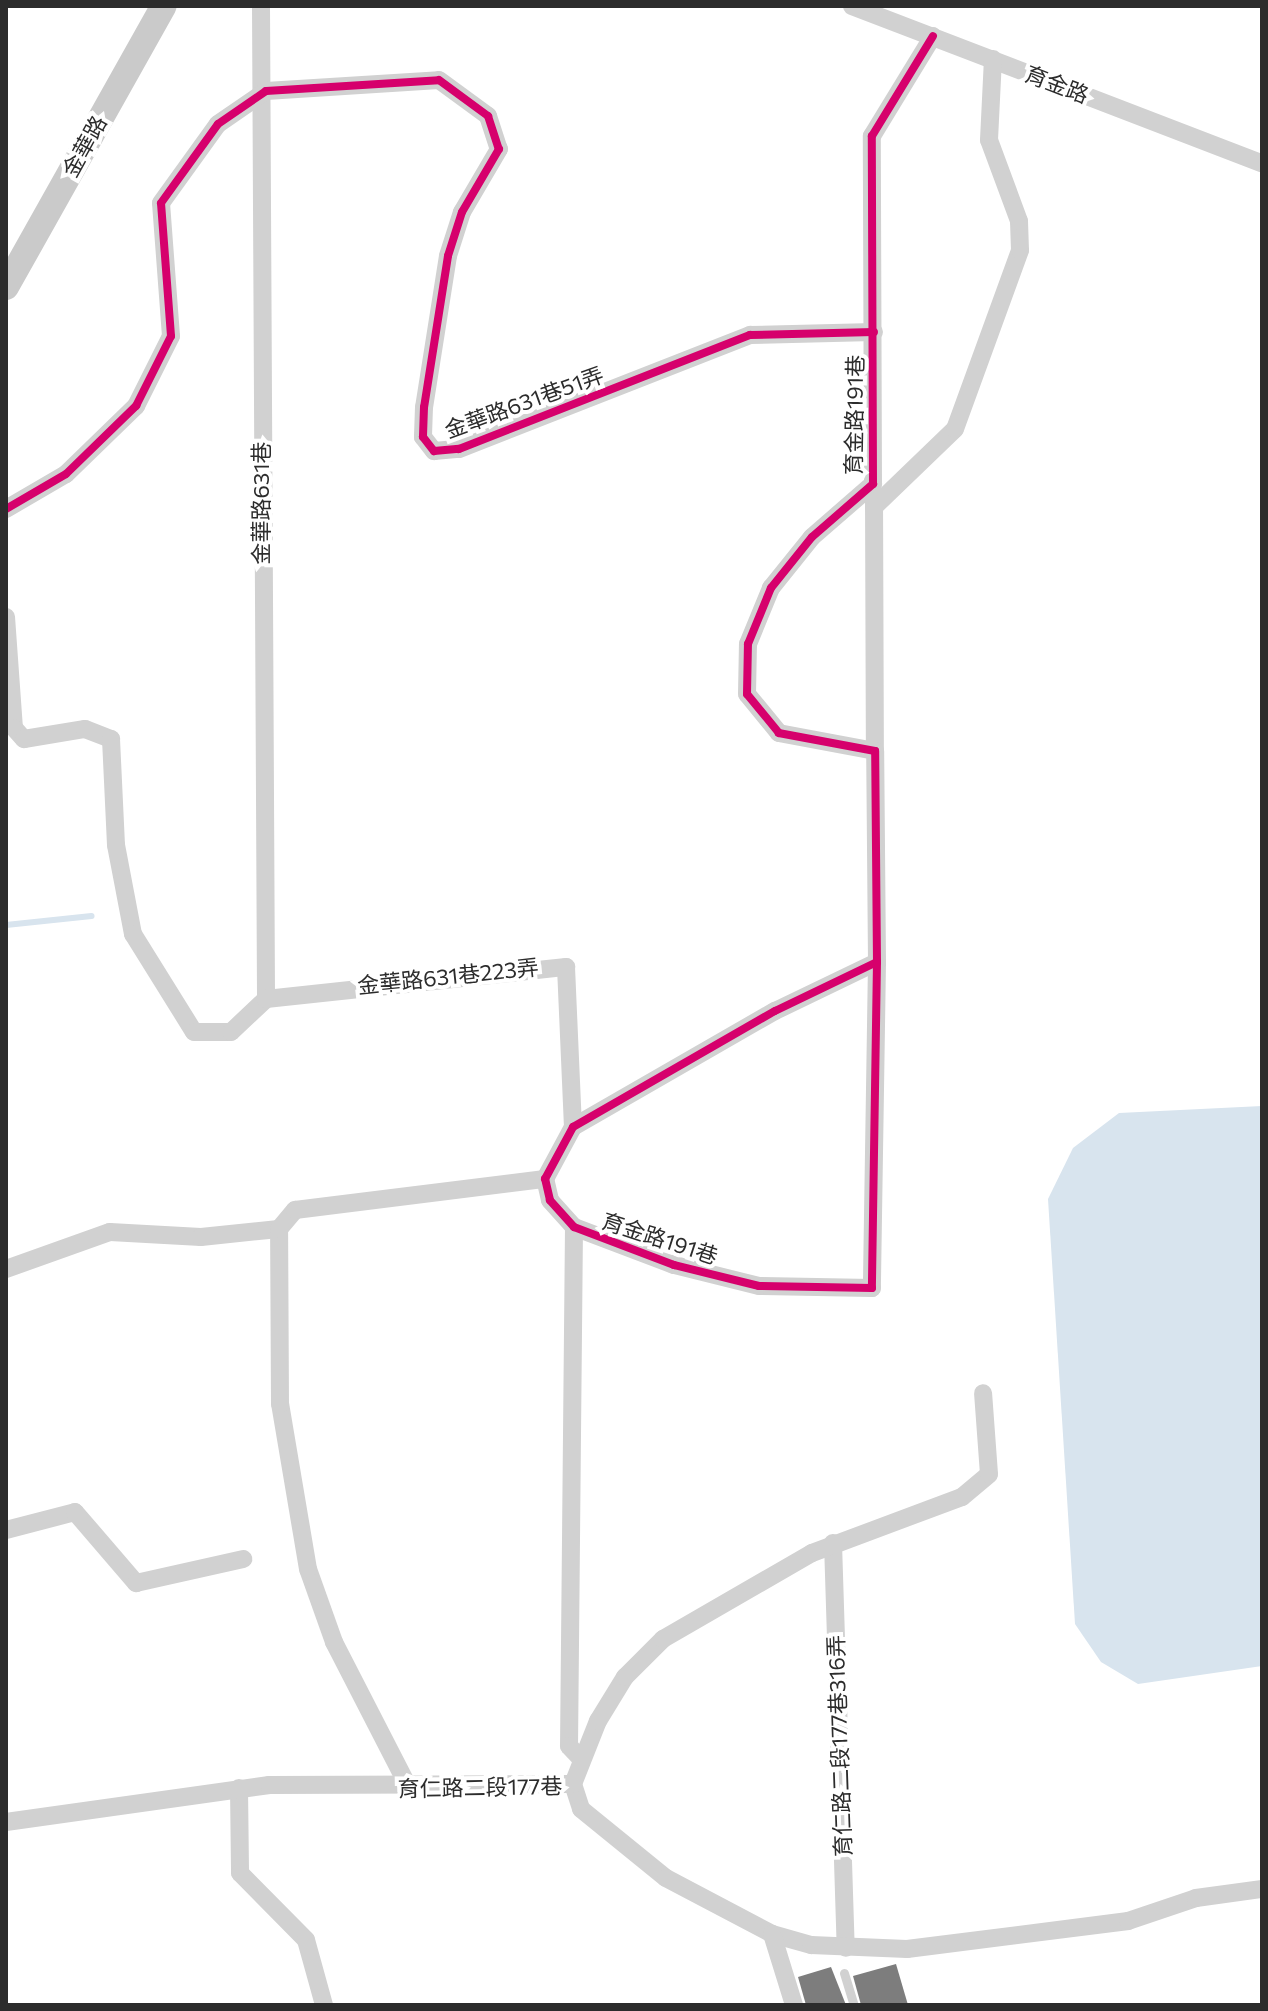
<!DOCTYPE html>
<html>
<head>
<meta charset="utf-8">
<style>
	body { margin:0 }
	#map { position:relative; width:1268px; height:2011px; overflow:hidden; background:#fff; font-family:Commissioner,"Noto Sans TC",sans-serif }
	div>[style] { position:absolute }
	.water>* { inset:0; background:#d8e4ee }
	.stream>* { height:6px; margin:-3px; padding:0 3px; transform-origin:3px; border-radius:3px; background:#d8e4ee }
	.building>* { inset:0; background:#7d7d7d }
	.lane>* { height:9px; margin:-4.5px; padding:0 4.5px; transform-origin:4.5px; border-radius:4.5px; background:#d1d1d1 }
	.street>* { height:18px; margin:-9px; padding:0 9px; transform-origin:9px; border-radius:9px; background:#d1d1d1 }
	.secondary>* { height:26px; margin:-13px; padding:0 13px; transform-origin:13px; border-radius:13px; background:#cacaca }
	.cycleway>* { height:8px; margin:-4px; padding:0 4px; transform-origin:4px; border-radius:4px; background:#d6006c }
	span { translate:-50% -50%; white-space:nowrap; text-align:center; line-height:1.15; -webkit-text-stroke:8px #fff; paint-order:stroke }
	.street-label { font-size:22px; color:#2c2c2c }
	.frame { position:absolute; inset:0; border:8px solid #2c2c2c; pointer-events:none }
</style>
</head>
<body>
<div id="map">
	<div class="water">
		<i style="clip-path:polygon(1262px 1106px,1262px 1666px,1138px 1684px,1101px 1662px,1075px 1624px,1048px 1199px,1073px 1148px,1119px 1113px)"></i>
	</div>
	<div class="stream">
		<i style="left:6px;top:925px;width:86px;rotate:-6deg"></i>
	</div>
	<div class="building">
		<i style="clip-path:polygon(896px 1964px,908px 2005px,861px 2005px,853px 1976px)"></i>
		<i style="clip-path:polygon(831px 1967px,846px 2005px,806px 2005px,798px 1977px)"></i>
	</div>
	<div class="lane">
		<i style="left:844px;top:1973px;width:34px;rotate:73deg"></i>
	</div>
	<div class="street">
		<i style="left:261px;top:6px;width:993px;rotate:89.71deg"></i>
		<i style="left:852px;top:6px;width:439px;rotate:21deg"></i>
		<i style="left:874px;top:495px;width:256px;rotate:89.8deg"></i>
		<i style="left:874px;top:507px;width:112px;rotate:-43.9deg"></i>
		<i style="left:955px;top:429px;width:190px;rotate:-70deg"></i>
		<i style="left:1020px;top:250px;width:29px;rotate:-92deg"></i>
		<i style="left:1019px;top:221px;width:86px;rotate:-110.3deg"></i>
		<i style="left:989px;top:140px;width:81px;rotate:-87.2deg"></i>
		<i style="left:6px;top:509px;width:69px;rotate:-30.3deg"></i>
		<i style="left:66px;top:474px;width:98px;rotate:-44.2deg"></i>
		<i style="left:136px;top:406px;width:78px;rotate:-63.4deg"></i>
		<i style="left:171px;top:336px;width:133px;rotate:-94.3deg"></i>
		<i style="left:161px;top:203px;width:97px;rotate:-54.2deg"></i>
		<i style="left:218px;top:124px;width:58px;rotate:-34.5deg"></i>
		<i style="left:266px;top:91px;width:173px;rotate:-3.6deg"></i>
		<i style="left:439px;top:80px;width:61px;rotate:36.3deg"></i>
		<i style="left:488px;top:116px;width:35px;rotate:72deg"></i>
		<i style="left:499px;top:149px;width:73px;rotate:120.4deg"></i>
		<i style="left:462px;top:212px;width:46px;rotate:107.7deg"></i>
		<i style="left:448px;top:256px;width:153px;rotate:99deg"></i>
		<i style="left:424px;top:407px;width:30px;rotate:92deg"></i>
		<i style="left:423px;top:437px;width:18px;rotate:52deg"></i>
		<i style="left:434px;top:451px;width:25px;rotate:-5deg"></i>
		<i style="left:459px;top:449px;width:313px;rotate:-21.4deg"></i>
		<i style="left:750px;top:335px;width:124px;rotate:-1.4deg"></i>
		<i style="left:6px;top:617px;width:111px;rotate:85.9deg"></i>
		<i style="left:14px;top:728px;width:15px;rotate:48deg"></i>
		<i style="left:24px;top:739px;width:62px;rotate:-9.3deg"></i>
		<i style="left:85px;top:729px;width:28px;rotate:21deg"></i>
		<i style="left:111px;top:739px;width:106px;rotate:87.3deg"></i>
		<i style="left:116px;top:845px;width:91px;rotate:79.2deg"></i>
		<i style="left:133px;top:934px;width:115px;rotate:58.1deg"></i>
		<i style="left:194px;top:1032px;width:37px"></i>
		<i style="left:231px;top:1032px;width:48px;rotate:-43.3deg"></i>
		<i style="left:877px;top:962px;width:326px;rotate:90.9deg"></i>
		<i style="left:872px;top:1288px;width:113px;rotate:-179deg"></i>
		<i style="left:759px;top:1286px;width:88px;rotate:-166.1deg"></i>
		<i style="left:674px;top:1265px;width:107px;rotate:-159.2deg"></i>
		<i style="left:574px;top:1227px;width:36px;rotate:-132deg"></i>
		<i style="left:550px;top:1200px;width:22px;rotate:-103deg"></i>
		<i style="left:545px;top:1179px;width:59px;rotate:-61.7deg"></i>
		<i style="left:573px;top:1127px;width:233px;rotate:-29.9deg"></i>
		<i style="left:775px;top:1011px;width:113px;rotate:-25.7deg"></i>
		<i style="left:877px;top:962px;width:211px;rotate:-90.5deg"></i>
		<i style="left:875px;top:751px;width:98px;rotate:-169.4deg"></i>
		<i style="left:779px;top:733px;width:50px;rotate:-129.4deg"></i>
		<i style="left:747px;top:694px;width:50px;rotate:-88.9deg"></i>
		<i style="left:748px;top:644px;width:61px;rotate:-67.7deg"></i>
		<i style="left:771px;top:588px;width:65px;rotate:-51.2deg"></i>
		<i style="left:812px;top:537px;width:81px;rotate:-41deg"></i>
		<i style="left:873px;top:484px;width:348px;rotate:-90.2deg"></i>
		<i style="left:872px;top:136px;width:117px;rotate:-58.6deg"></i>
		<i style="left:266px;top:999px;width:302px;rotate:-6.1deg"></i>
		<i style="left:566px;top:967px;width:160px;rotate:87.5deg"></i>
		<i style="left:574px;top:1227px;width:519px;rotate:90.55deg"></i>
		<i style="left:569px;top:1746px;width:18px;rotate:47deg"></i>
		<i style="left:6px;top:1269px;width:110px;rotate:-19.6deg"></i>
		<i style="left:110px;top:1232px;width:91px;rotate:3.1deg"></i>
		<i style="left:201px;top:1237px;width:78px;rotate:-5.9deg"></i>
		<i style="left:6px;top:1530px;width:71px;rotate:-14.6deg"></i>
		<i style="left:75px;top:1512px;width:94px;rotate:49.3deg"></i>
		<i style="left:136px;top:1583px;width:110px;rotate:-12.6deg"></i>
		<i style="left:833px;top:1543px;width:405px;rotate:88.2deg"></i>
		<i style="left:573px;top:1784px;width:26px;rotate:72deg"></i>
		<i style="left:581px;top:1809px;width:109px;rotate:39.1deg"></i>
		<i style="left:666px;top:1878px;width:120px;rotate:27.8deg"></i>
		<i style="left:772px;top:1934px;width:41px;rotate:15.8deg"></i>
		<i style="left:811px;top:1945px;width:96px;rotate:2.4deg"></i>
		<i style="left:907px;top:1949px;width:223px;rotate:-7.2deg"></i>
		<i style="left:1128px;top:1921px;width:72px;rotate:-18.7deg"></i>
		<i style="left:1196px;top:1898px;width:67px;rotate:-7.8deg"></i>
		<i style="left:239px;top:1788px;width:85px;rotate:89.3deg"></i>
		<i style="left:240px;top:1873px;width:94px;rotate:45.4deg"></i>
		<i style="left:306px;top:1940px;width:67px;rotate:74.5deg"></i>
		<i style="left:410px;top:1790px;width:166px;rotate:-117.2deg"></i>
		<i style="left:334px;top:1642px;width:77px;rotate:-109.6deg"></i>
		<i style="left:308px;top:1569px;width:167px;rotate:-99.6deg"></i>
		<i style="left:280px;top:1404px;width:175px;rotate:-90.3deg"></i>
		<i style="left:279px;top:1229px;width:25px;rotate:-50deg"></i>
		<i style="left:295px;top:1210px;width:252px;rotate:-7.1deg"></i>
		<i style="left:6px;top:1822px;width:266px;rotate:-8deg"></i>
		<i style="left:269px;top:1785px;width:304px;rotate:-0.2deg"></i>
		<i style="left:573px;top:1784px;width:68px;rotate:-68.4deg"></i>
		<i style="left:598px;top:1721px;width:52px;rotate:-58.5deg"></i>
		<i style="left:625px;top:1677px;width:54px;rotate:-45deg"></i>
		<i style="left:663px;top:1639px;width:172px;rotate:-30deg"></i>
		<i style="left:812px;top:1553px;width:160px;rotate:-20.5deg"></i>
		<i style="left:962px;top:1497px;width:35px;rotate:-40deg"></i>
		<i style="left:989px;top:1474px;width:81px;rotate:-94.2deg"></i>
		<i style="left:772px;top:1934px;width:74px;rotate:72.8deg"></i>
	</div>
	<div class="secondary">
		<i style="left:6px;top:287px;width:322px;rotate:-60.7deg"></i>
	</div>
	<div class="cycleway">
		<i style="left:6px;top:509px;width:69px;rotate:-30.3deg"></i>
		<i style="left:66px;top:474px;width:98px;rotate:-44.2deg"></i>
		<i style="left:136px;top:406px;width:78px;rotate:-63.4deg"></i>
		<i style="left:171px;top:336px;width:133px;rotate:-94.3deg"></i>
		<i style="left:161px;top:203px;width:97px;rotate:-54.2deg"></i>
		<i style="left:218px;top:124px;width:58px;rotate:-34.5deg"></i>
		<i style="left:266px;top:91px;width:173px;rotate:-3.6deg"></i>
		<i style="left:439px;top:80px;width:61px;rotate:36.3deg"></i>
		<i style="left:488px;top:116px;width:35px;rotate:72deg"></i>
		<i style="left:499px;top:149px;width:73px;rotate:120.4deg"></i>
		<i style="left:462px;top:212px;width:46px;rotate:107.7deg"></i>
		<i style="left:448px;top:256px;width:153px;rotate:99deg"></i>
		<i style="left:424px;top:407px;width:30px;rotate:92deg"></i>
		<i style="left:423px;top:437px;width:18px;rotate:52deg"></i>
		<i style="left:434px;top:451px;width:25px;rotate:-5deg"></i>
		<i style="left:459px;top:449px;width:313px;rotate:-21.4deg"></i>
		<i style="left:750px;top:335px;width:124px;rotate:-1.4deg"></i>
		<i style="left:877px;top:962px;width:326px;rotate:90.9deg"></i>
		<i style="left:872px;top:1288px;width:113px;rotate:-179deg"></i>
		<i style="left:759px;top:1286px;width:88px;rotate:-166.1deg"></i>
		<i style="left:674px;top:1265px;width:107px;rotate:-159.2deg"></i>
		<i style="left:574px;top:1227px;width:36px;rotate:-132deg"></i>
		<i style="left:550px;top:1200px;width:22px;rotate:-103deg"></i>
		<i style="left:545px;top:1179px;width:59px;rotate:-61.7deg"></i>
		<i style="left:573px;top:1127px;width:233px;rotate:-29.9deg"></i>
		<i style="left:775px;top:1011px;width:113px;rotate:-25.7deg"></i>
		<i style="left:877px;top:962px;width:211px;rotate:-90.5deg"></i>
		<i style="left:875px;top:751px;width:98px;rotate:-169.4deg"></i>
		<i style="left:779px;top:733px;width:50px;rotate:-129.4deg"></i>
		<i style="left:747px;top:694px;width:50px;rotate:-88.9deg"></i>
		<i style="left:748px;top:644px;width:61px;rotate:-67.7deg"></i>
		<i style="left:771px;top:588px;width:65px;rotate:-51.2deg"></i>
		<i style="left:812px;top:537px;width:81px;rotate:-41deg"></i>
		<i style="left:873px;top:484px;width:348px;rotate:-90.2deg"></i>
		<i style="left:872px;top:136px;width:117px;rotate:-58.6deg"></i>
	</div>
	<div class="street-label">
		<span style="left:1057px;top:84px;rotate:21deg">育金路</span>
		<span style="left:84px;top:146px;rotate:-61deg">金華路</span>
		<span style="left:524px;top:402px;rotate:-20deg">金華路631巷51弄</span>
		<span style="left:854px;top:415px;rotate:-89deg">育金路191巷</span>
		<span style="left:261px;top:503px;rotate:-90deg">金華路631巷</span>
		<span style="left:448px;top:976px;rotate:-6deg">金華路631巷223弄</span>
		<span style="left:660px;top:1238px;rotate:18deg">育金路191巷</span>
		<span style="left:839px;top:1746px;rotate:-92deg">育仁路二段177巷316弄</span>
		<span style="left:480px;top:1787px;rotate:-1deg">育仁路二段177巷</span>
	</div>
	<div class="frame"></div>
</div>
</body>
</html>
